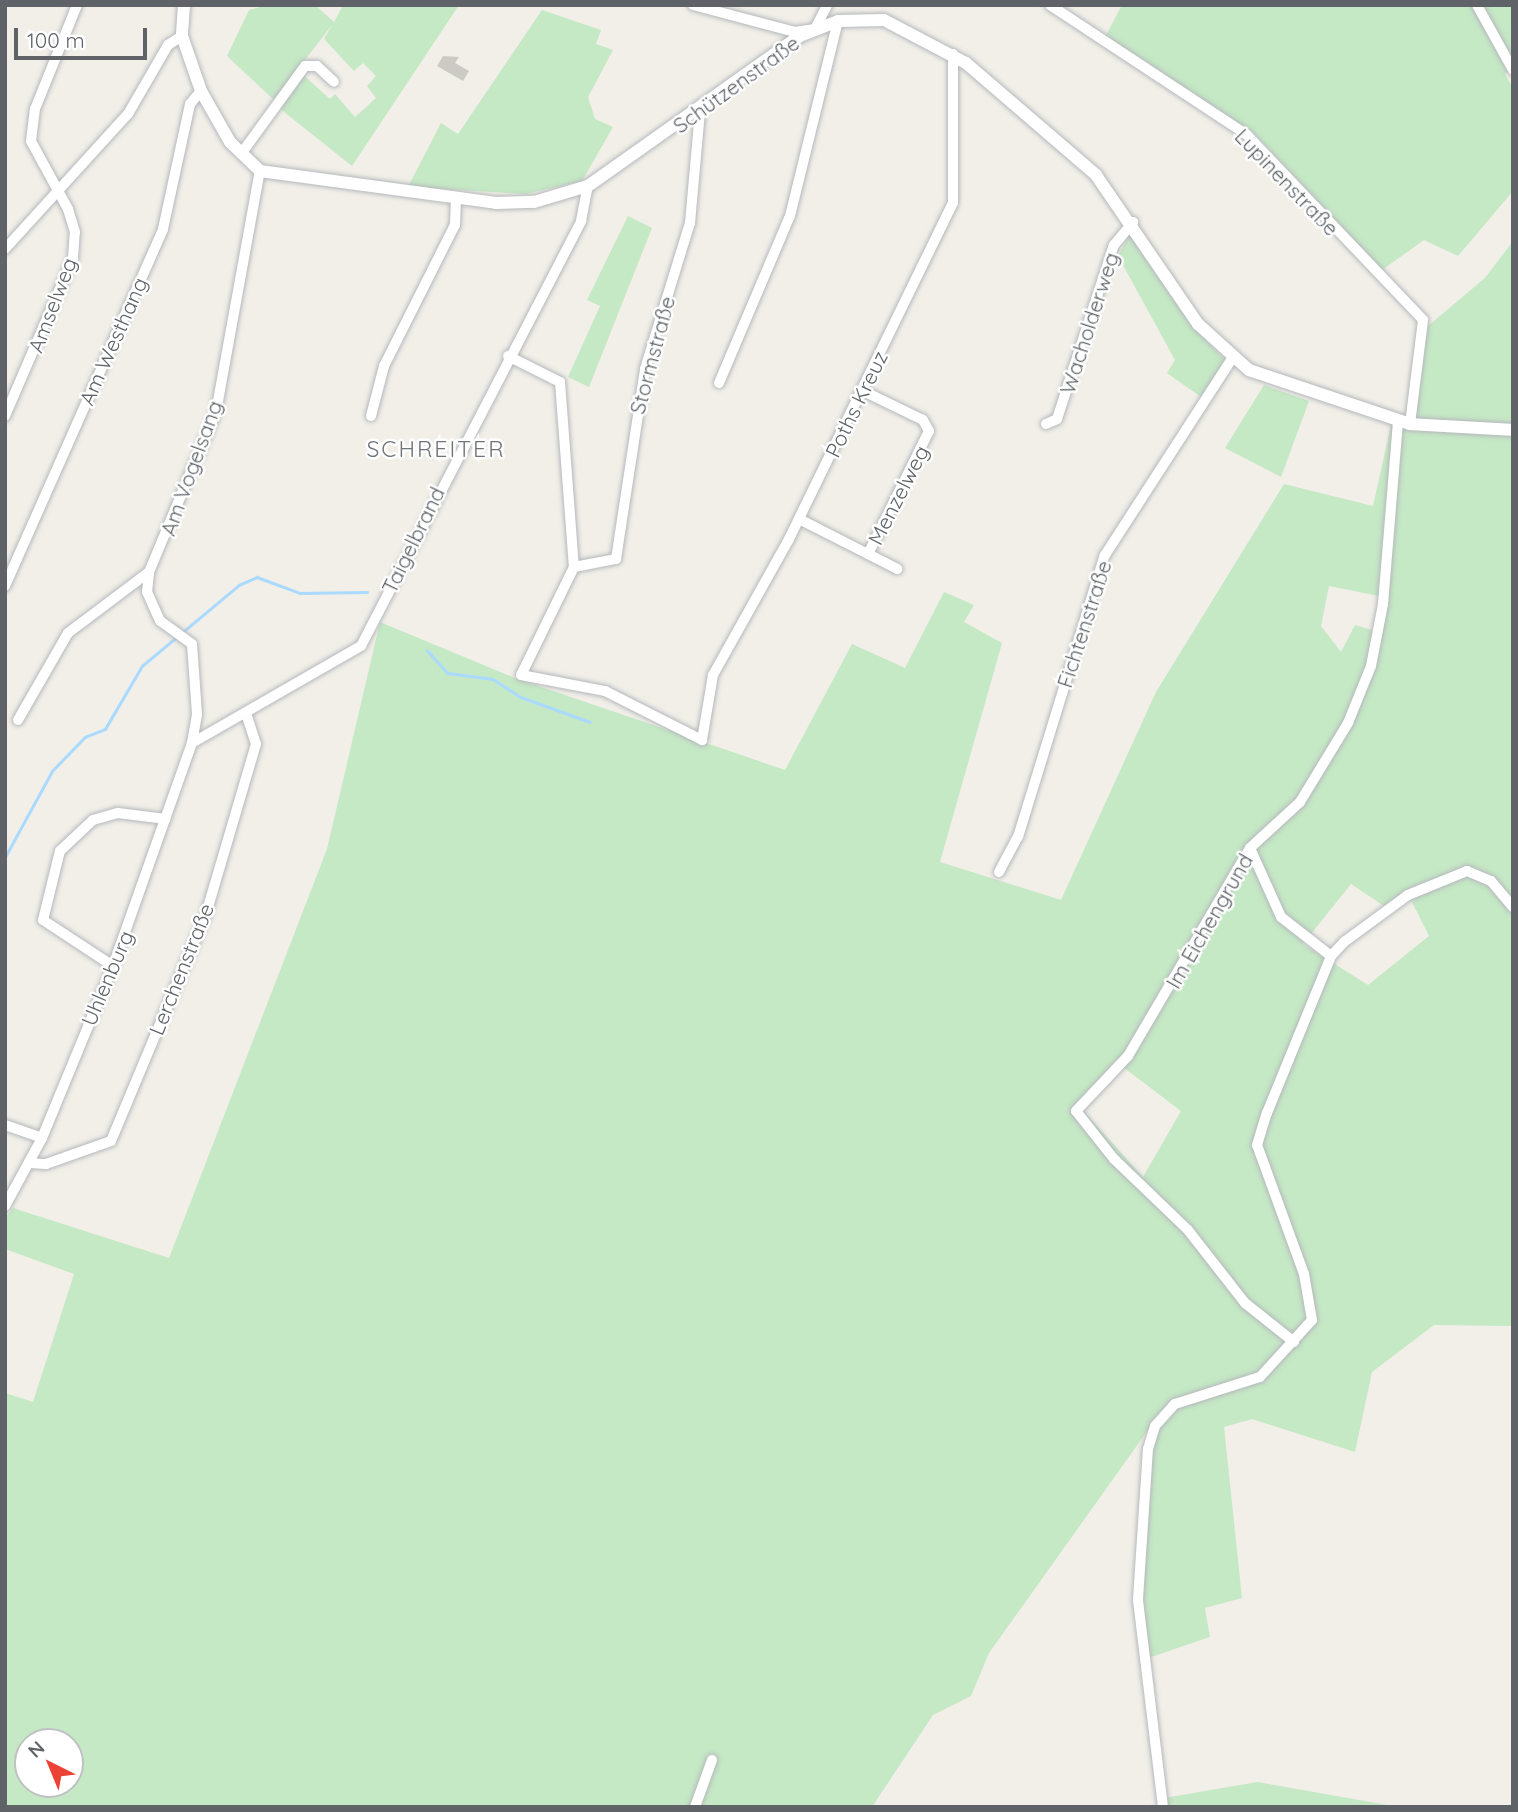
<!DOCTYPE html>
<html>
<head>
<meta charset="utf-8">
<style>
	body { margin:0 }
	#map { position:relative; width:1518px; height:1812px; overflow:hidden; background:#f1efe8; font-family:Quicksand,sans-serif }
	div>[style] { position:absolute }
	.green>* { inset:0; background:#c5e8c5 }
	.stream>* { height:2.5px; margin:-1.25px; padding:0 1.25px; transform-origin:1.25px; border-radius:1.25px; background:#aadaff }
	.building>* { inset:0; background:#cccac5 }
	.roads { filter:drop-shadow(0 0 2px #b5b8bc) drop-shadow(0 0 2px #b5b8bc) }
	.minor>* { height:10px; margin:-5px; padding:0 5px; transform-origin:5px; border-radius:5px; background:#fff }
	.tertiary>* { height:12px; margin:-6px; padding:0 6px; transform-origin:6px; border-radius:6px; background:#fff }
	span { translate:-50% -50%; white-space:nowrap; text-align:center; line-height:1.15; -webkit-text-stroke:5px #fff; paint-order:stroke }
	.street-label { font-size:21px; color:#5f6368 }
	.neighbourhood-label { font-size:23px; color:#70757a; letter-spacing:2px }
	.frame { position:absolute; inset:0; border:7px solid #5f6368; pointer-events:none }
	.north { position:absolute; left:14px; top:1728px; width:70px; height:70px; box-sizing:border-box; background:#fff; border:2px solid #bfc1c3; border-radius:50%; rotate:317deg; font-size:19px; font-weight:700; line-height:28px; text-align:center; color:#5f6368 }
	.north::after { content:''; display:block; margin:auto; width:24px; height:32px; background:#ea4335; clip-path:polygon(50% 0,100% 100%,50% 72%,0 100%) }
	.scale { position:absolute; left:14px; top:28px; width:133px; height:32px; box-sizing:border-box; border:4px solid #5f6368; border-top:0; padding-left:9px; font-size:21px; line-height:24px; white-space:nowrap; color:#5f6368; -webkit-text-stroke:5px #fff; paint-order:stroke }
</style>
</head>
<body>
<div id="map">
	<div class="green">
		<i style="clip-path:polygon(268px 5px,315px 5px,334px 22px,343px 5px,459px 5px,352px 166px,279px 108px,302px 74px,330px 99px,335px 94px,355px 117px,376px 98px,367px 86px,376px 76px,363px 63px,354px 71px,324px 39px,332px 25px,274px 100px,227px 56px,249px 10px)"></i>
		<i style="clip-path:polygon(1122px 5px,1513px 5px,1513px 69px,1505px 74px,1513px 88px,1513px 191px,1458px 256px,1424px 240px,1382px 270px,1254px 133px,1104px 39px)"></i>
		<i style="clip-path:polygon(542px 10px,601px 30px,596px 44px,613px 50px,588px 97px,595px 119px,613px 127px,582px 181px,526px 194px,408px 187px,441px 123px,458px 134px)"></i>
		<i style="clip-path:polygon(628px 216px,652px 228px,589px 387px,568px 377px,600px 306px,587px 300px)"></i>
		<i style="clip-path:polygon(1132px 231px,1193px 327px,1226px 361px,1201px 397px,1167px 373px,1175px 360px,1118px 256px)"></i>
		<i style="clip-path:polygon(evenodd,1513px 241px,1513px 1326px,1434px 1325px,1372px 1372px,1355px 1452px,1252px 1419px,1224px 1427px,1242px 1598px,1205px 1608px,1210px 1637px,1148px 1658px,1143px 1605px,1153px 1423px,989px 1653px,971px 1696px,933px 1715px,872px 1807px,5px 1807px,5px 1393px,33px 1402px,74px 1274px,5px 1249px,5px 1218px,13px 1208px,169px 1258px,327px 849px,380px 622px,515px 678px,785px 770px,852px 644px,905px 668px,944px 592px,974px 605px,964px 622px,1002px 643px,940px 862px,1061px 900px,1156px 692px,1284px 484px,1373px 506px,1391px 425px,1413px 426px,1428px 326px,1485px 278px,1513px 241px,1329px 586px,1389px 598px,1381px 633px,1355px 625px,1341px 652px,1321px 626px,1329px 586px,1513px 241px,1351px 884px,1384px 906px,1406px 890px,1429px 936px,1368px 985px,1303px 944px,1351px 884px,1513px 241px,1115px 1061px,1181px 1111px,1143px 1177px,1078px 1105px,1115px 1061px,1513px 241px,28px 1742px,70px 1742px,70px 1784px,28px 1784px,28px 1742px)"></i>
		<i style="clip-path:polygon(1264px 385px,1309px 401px,1281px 477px,1225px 448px)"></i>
		<i style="clip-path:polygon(1258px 1782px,1398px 1807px,1164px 1807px,1164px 1798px)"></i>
	</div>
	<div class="stream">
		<i style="left:427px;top:650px;width:31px;rotate:48deg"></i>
		<i style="left:448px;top:673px;width:45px;rotate:7.6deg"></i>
		<i style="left:493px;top:679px;width:33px;rotate:33deg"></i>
		<i style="left:521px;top:697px;width:73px;rotate:19.9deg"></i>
		<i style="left:5px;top:857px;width:98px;rotate:-61.3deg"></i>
		<i style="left:52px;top:771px;width:47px;rotate:-45.9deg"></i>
		<i style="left:85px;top:737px;width:22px;rotate:-22deg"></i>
		<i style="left:105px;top:729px;width:73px;rotate:-59.6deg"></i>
		<i style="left:142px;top:666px;width:126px;rotate:-39.9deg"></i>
		<i style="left:239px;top:585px;width:20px;rotate:-24deg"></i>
		<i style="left:257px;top:577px;width:46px;rotate:20.4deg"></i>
		<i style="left:300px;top:593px;width:67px;rotate:-0.9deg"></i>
	</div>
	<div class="building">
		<i style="clip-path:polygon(443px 56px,459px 57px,455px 63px,469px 71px,463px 81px,437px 66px)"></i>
	</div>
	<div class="roads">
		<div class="minor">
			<i style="left:693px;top:5px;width:106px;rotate:14.8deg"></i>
			<i style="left:795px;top:32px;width:20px;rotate:-9deg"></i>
			<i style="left:815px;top:29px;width:27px;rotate:-63deg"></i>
			<i style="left:1050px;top:5px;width:236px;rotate:33.4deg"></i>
			<i style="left:1247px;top:135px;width:255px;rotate:46.4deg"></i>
			<i style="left:1423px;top:320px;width:105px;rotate:97.1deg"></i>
			<i style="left:1477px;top:5px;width:74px;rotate:61deg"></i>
			<i style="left:241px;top:154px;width:109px;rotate:-54deg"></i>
			<i style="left:305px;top:66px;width:12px"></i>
			<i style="left:317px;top:66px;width:23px;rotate:43deg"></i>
			<i style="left:5px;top:249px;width:183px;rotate:-47.7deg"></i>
			<i style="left:128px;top:114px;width:80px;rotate:-59.9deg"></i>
			<i style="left:168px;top:45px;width:17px;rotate:-33deg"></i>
			<i style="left:508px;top:356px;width:58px;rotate:26.6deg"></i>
			<i style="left:560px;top:382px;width:186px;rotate:85.7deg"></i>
			<i style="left:574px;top:567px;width:120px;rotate:116.1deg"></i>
			<i style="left:521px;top:675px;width:86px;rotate:10.8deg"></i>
			<i style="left:605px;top:691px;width:109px;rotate:26.8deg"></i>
			<i style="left:702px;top:740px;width:66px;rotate:-80.4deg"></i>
			<i style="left:713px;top:675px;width:154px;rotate:-60.8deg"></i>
			<i style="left:788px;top:541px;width:376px;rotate:-64deg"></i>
			<i style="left:953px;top:203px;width:149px;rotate:-90deg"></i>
			<i style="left:719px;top:383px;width:181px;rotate:-67deg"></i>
			<i style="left:790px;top:216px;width:201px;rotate:-76.2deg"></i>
			<i style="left:5px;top:416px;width:172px;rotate:-66.7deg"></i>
			<i style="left:73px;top:258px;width:26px;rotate:-86deg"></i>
			<i style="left:75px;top:232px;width:24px;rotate:-107deg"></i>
			<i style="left:68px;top:209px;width:77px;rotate:-118.6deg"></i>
			<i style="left:31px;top:141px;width:32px;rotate:-83deg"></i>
			<i style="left:35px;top:109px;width:112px;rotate:-68deg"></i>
			<i style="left:371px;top:416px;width:52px;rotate:-75.4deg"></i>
			<i style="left:384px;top:366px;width:158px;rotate:-63.3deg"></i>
			<i style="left:455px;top:225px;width:25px;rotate:-88deg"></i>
			<i style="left:1046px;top:424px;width:12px;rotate:-24deg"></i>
			<i style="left:1057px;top:419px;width:183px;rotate:-71.9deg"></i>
			<i style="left:1114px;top:245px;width:30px;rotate:-50deg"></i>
			<i style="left:799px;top:519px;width:77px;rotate:26.9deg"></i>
			<i style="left:868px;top:554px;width:137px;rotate:-63.6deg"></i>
			<i style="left:929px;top:431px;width:13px;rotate:-119deg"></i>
			<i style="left:923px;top:420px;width:67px;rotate:-154.2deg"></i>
			<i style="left:868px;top:554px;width:33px;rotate:27deg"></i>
			<i style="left:574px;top:567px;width:43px;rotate:-10.8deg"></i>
			<i style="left:616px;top:559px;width:192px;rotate:-81.3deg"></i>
			<i style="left:645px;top:369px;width:153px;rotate:-72.9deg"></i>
			<i style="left:690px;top:223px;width:113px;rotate:-84.9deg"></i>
			<i style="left:5px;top:586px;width:390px;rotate:-66.1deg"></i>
			<i style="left:163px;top:229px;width:128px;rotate:-77.8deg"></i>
			<i style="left:190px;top:104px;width:17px;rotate:-50deg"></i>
			<i style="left:18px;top:720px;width:100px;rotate:-60.1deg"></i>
			<i style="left:68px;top:633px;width:101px;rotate:-37deg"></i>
			<i style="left:192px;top:743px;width:195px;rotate:-29.9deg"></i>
			<i style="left:361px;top:646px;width:479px;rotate:-62.6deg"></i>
			<i style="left:581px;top:221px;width:36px;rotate:-79deg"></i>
			<i style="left:1250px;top:848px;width:76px;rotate:65.8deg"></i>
			<i style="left:1281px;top:917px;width:63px;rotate:38deg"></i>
			<i style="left:999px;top:872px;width:40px;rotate:-62deg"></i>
			<i style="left:1018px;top:837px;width:295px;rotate:-72.9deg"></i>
			<i style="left:1105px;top:555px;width:234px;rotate:-57.1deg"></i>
			<i style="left:113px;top:966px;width:84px;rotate:-146.7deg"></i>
			<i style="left:43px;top:920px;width:71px;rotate:-76.2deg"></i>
			<i style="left:60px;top:851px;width:45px;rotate:-43.2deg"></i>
			<i style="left:93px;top:820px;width:26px;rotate:-16deg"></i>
			<i style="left:118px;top:813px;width:48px;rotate:7.1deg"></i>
			<i style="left:5px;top:1125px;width:39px;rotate:19deg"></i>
			<i style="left:30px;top:1163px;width:16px;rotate:4deg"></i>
			<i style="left:46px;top:1164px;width:69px;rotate:-19.5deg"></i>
			<i style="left:111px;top:1141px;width:246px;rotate:-67.3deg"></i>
			<i style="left:206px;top:914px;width:177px;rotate:-73.6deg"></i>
			<i style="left:256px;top:744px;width:33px;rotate:-108deg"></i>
			<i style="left:5px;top:1206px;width:77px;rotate:-61.4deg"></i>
			<i style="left:42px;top:1138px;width:186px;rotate:-67.6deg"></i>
			<i style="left:113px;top:966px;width:237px;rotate:-70.5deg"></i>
			<i style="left:192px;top:743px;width:29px;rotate:-80deg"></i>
			<i style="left:197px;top:714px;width:70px;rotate:-94.1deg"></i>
			<i style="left:192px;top:644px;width:39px;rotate:-144deg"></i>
			<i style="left:160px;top:621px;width:32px;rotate:-114deg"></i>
			<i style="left:147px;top:592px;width:20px;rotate:-84deg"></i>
			<i style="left:149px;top:572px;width:173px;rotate:-67.3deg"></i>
			<i style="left:216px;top:412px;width:245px;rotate:-79.7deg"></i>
			<i style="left:1294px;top:1342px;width:63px;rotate:-141.5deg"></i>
			<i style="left:1245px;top:1303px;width:93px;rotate:-128deg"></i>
			<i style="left:1188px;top:1230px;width:103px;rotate:-136.2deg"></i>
			<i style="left:1114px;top:1159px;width:61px;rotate:-128.4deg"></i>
			<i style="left:1076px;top:1111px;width:76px;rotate:-46.6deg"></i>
			<i style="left:1128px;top:1056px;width:241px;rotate:-59.6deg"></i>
			<i style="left:1250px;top:848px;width:68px;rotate:-42.6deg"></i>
			<i style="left:1300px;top:802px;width:92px;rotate:-58.7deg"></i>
			<i style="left:1348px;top:723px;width:61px;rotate:-68deg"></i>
			<i style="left:1371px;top:666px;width:63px;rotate:-79deg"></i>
			<i style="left:1383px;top:604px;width:184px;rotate:-85.3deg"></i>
			<i style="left:695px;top:1807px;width:50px;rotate:-70.1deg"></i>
			<i style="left:1163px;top:1807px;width:209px;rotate:-96.9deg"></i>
			<i style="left:1138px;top:1599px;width:150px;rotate:-86.2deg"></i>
			<i style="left:1148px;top:1449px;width:24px;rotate:-73deg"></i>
			<i style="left:1155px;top:1426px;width:30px;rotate:-48deg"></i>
			<i style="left:1175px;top:1404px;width:89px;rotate:-17.6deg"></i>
			<i style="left:1260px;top:1377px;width:77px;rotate:-47.6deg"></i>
			<i style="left:1312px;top:1320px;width:47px;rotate:-99.9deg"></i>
			<i style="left:1304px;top:1274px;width:137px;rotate:-110deg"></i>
			<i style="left:1257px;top:1145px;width:34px;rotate:-73deg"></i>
			<i style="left:1267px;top:1113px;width:170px;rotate:-67.8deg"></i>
			<i style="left:1331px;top:956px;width:19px;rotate:-47deg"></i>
			<i style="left:1344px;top:942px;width:79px;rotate:-36.3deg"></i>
			<i style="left:1408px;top:895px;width:64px;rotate:-22.1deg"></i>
			<i style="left:1467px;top:871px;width:26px;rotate:23deg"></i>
			<i style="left:1491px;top:881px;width:34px;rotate:50deg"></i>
		</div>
		<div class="tertiary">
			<i style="left:184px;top:5px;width:31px;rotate:94deg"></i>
			<i style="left:182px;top:36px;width:58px;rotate:70.9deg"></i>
			<i style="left:201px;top:91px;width:59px;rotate:60.4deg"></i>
			<i style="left:230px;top:142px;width:42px;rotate:44deg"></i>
			<i style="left:260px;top:171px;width:238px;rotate:7.7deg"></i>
			<i style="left:496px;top:203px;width:38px;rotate:-2deg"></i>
			<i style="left:534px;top:202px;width:56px;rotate:-16.5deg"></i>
			<i style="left:588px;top:186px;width:260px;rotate:-35.3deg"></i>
			<i style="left:800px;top:36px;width:41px;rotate:-21.5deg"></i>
			<i style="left:838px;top:21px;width:46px;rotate:-1.2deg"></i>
			<i style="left:884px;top:20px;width:93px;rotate:27.7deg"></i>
			<i style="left:966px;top:63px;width:172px;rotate:40.7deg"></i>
			<i style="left:1096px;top:175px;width:181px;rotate:55.6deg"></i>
			<i style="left:1198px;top:324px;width:69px;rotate:42deg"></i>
			<i style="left:1249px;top:370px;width:170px;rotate:18.5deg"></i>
			<i style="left:1410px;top:424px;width:103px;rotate:3.3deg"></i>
		</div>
	</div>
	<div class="street-label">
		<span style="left:736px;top:84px;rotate:-36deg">Schützenstraße</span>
		<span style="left:1287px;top:182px;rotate:46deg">Lupinenstraße</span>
		<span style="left:52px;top:305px;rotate:-69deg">Amselweg</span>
		<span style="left:1089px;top:323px;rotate:-72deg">Wacholderweg</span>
		<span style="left:113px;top:341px;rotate:-66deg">Am Westhang</span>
		<span style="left:652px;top:355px;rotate:-75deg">Stormstraße</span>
		<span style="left:856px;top:404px;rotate:-64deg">Poths Kreuz</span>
		<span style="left:191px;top:468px;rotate:-70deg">Am Vogelsang</span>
		<span style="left:898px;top:495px;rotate:-63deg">Menzelweg</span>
		<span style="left:413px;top:540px;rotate:-64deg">Taigelbrand</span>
		<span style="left:1084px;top:624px;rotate:-72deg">Fichtenstraße</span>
		<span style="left:1209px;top:921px;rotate:-60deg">Im Eichengrund</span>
		<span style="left:181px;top:969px;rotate:-68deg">Lerchenstraße</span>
		<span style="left:107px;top:978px;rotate:-67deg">Uhlenburg</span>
	</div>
	<div class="neighbourhood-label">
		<span style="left:436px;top:449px">SCHREITER</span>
	</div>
	<div class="frame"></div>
	<div class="north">N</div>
	<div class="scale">100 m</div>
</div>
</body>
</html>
